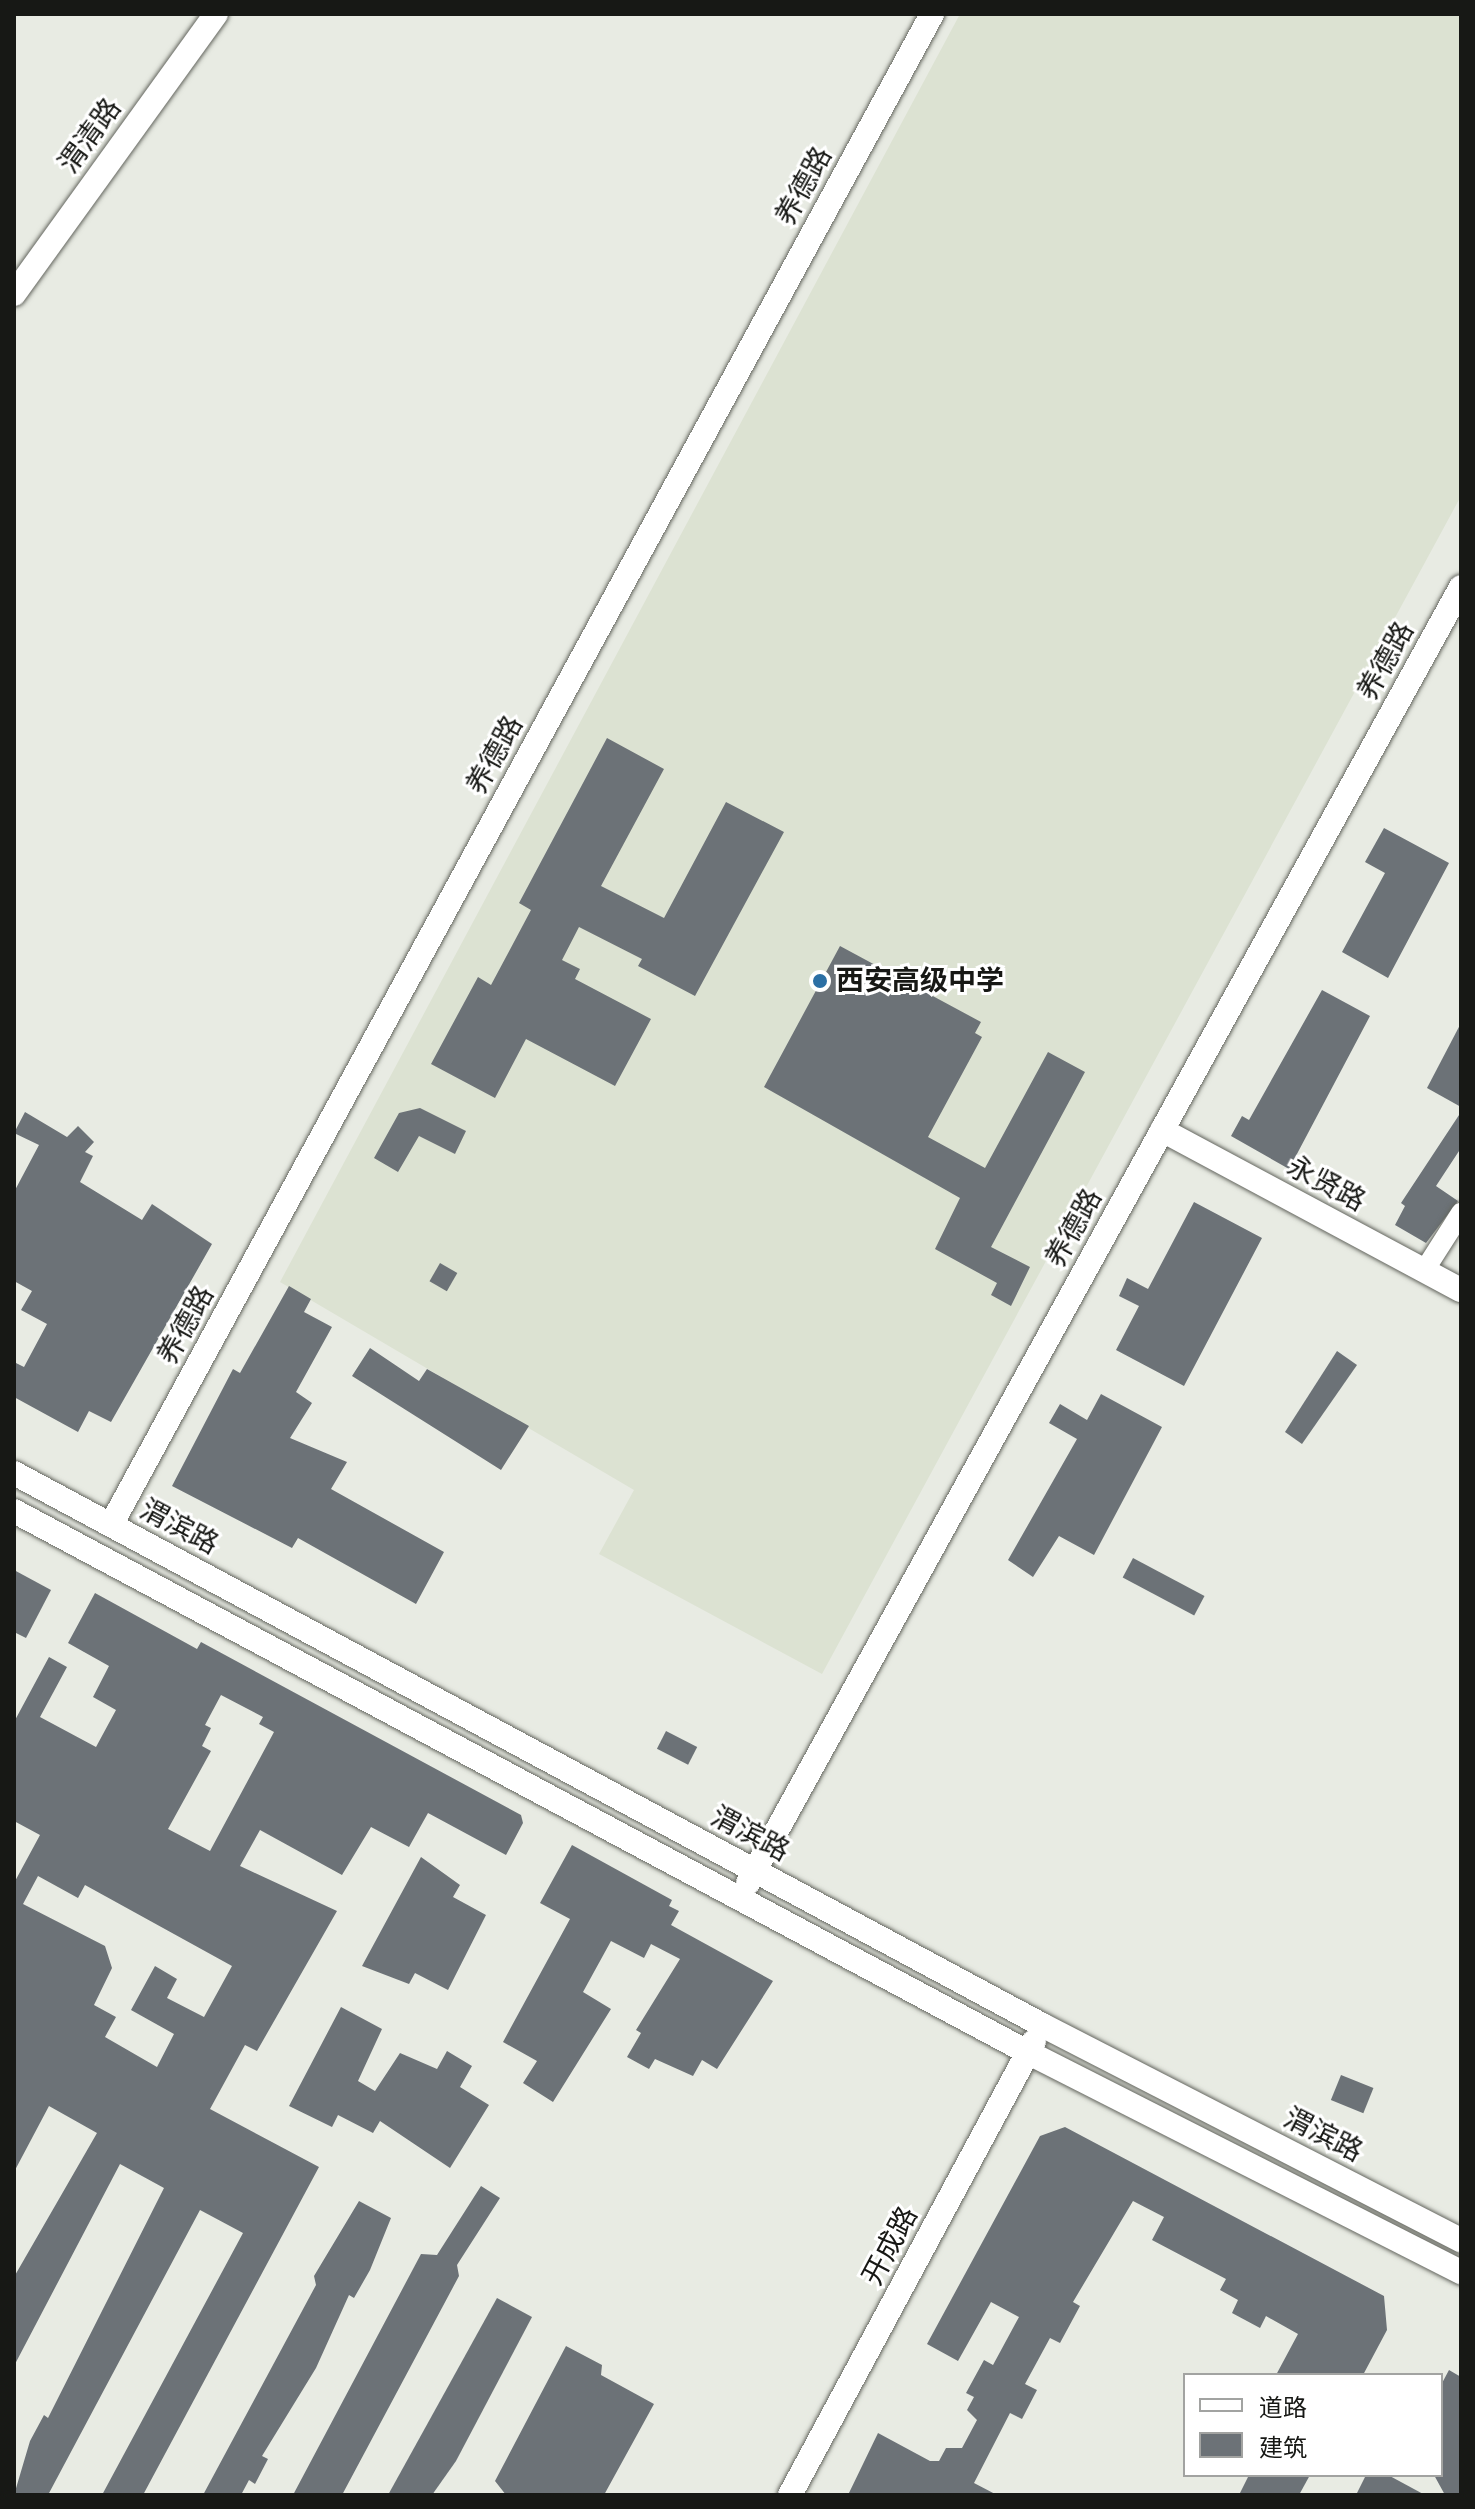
<!DOCTYPE html>
<html>
<head>
<meta charset="utf-8">
<style>
	body { margin:0 }
	#map { position:relative; width:1475px; height:2509px; overflow:hidden; background:#e8ebe3; font-family:"DM Sans","Noto Sans SC",sans-serif }
	div>[style] { position:absolute }
	.built>* { inset:0; background:#dce2d2 }
	.building>* { inset:0; background:#6c7277; transform-origin:0 0 }
	.roads { filter:drop-shadow(0 0 2px #63655e) drop-shadow(0 0 2px #63655e) }
	.minor>* { height:20px; margin:-10px; padding:0 10px; transform-origin:10px; border-radius:10px; background:#fff }
	.tertiary>* { height:24px; margin:-12px; padding:0 12px; transform-origin:12px; border-radius:12px; background:#fff }
	.dots>* { width:22px; height:22px; translate:-50% -50%; box-sizing:border-box; border:4px solid #fff; border-radius:50% }
	span { translate:-50% -50%; white-space:nowrap; text-align:center; line-height:1.15; -webkit-text-stroke:6px #fff; paint-order:stroke }
	.street-label { font-size:28px; color:#171815 }
	.poi-label { font-size:28px; color:#171815; font-weight:700 }
	.left { translate:0 -50%; text-align:left }
	.frame { position:absolute; inset:0; border:16px solid #171815; pointer-events:none }
	.legend { position:absolute; left:1183px; top:2373px; width:260px; height:104px; box-sizing:border-box; background:#fff; border:2px solid #a2a3a1; margin:0; padding:10px 14px; list-style:none; font-size:24px; color:#171815 }
	.legend li { display:flex; align-items:center; gap:16px; height:40px }
	.legend b { width:40px; border:2px solid #a2a3a1 }
</style>
</head>
<body>
<div id="map">
	<div class="built">
		<i style="clip-path:polygon(960px 14px,1461px 14px,1461px 496px,822px 1674px,599px 1554px,634px 1490px,280px 1282px)"></i>
	</div>
	<div class="building">
		<i style="clip-path:polygon(607px 738px,664px 769px,601px 886px,664px 918px,726px 802px,784px 832px,695px 996px,638px 966px,642px 959px,579px 927px,562px 960px,580px 969px,575px 979px,651px 1019px,615px 1086px,526px 1039px,495px 1098px,431px 1064px,478px 977px,491px 985px,531px 910px,519px 903px)"></i>
		<i style="clip-path:polygon(1384px 828px,1449px 863px,1388px 978px,1342px 952px,1385px 873px,1365px 862px)"></i>
		<i style="clip-path:polygon(840px 946px,981px 1022px,975px 1033px,982px 1037px,928px 1137px,985px 1168px,1048px 1052px,1085px 1072px,991px 1247px,1030px 1267px,1011px 1306px,991px 1295px,997px 1283px,935px 1249px,960px 1198px,764px 1087px)"></i>
		<i style="clip-path:polygon(1322px 990px,1370px 1016px,1289px 1169px,1231px 1136px,1242px 1116px,1249px 1120px)"></i>
		<i style="clip-path:polygon(1461px 1023px,1461px 1107px,1427px 1088px)"></i>
		<i style="clip-path:polygon(420px 1108px,466px 1131px,455px 1154px,419px 1136px,398px 1172px,374px 1158px,399px 1113px)"></i>
		<i style="clip-path:polygon(25px 1112px,67px 1137px,78px 1126px,94px 1142px,85px 1152px,93px 1156px,80px 1182px,142px 1220px,152px 1204px,212px 1244px,111px 1422px,89px 1411px,78px 1432px,14px 1397px,14px 1362px,24px 1367px,47px 1324px,21px 1310px,32px 1291px,14px 1281px,14px 1192px,39px 1145px,14px 1133px)"></i>
		<i style="clip-path:polygon(1461px 1112px,1461px 1148px,1436px 1186px,1458px 1201px,1426px 1243px,1395px 1225px,1405px 1206px,1401px 1203px)"></i>
		<i style="clip-path:polygon(1194px 1202px,1262px 1238px,1184px 1386px,1116px 1350px,1139px 1306px,1119px 1296px,1127px 1278px,1148px 1289px)"></i>
		<i style="left:440px;top:1263px;width:20px;height:21px;rotate:30deg"></i>
		<i style="clip-path:polygon(289px 1286px,311px 1299px,304px 1312px,332px 1327px,296px 1392px,312px 1403px,290px 1438px,347px 1462px,331px 1489px,444px 1552px,416px 1604px,298px 1538px,292px 1548px,172px 1486px,233px 1369px,240px 1373px)"></i>
		<i style="clip-path:polygon(370px 1348px,419px 1381px,427px 1369px,529px 1426px,501px 1470px,352px 1376px)"></i>
		<i style="clip-path:polygon(1337px 1351px,1357px 1365px,1302px 1444px,1285px 1432px)"></i>
		<i style="clip-path:polygon(1101px 1394px,1162px 1427px,1094px 1555px,1059px 1536px,1033px 1577px,1008px 1560px,1077px 1439px,1049px 1423px,1060px 1404px,1087px 1420px)"></i>
		<i style="left:1133px;top:1558px;width:81px;height:22px;rotate:28deg"></i>
		<i style="clip-path:polygon(14px 1570px,51px 1590px,26px 1638px,14px 1632px)"></i>
		<i style="clip-path:polygon(evenodd,95px 1593px,197px 1649px,201px 1642px,521px 1815px,523px 1823px,506px 1855px,428px 1813px,409px 1847px,371px 1827px,342px 1875px,260px 1830px,240px 1866px,337px 1911px,257px 2051px,245px 2045px,210px 2109px,319px 2167px,143px 2495px,102px 2495px,243px 2233px,200px 2210px,48px 2495px,14px 2495px,30px 2441px,44px 2415px,48px 2418px,164px 2188px,120px 2164px,14px 2366px,14px 2277px,97px 2133px,49px 2106px,14px 2172px,14px 1883px,40px 1835px,14px 1821px,14px 1722px,49px 1657px,67px 1667px,40px 1717px,96px 1747px,116px 1710px,93px 1697px,109px 1666px,68px 1643px,95px 1593px,221px 1695px,263px 1717px,259px 1724px,274px 1732px,210px 1851px,168px 1829px,211px 1751px,202px 1746px,211px 1728px,205px 1725px,221px 1695px,95px 1593px,38px 1876px,78px 1898px,85px 1885px,232px 1966px,204px 2017px,167px 1998px,177px 1979px,155px 1966px,131px 2010px,174px 2034px,157px 2067px,105px 2037px,116px 2017px,94px 2005px,112px 1968px,105px 1946px,23px 1904px,38px 1876px)"></i>
		<i style="left:666px;top:1731px;width:35px;height:20px;rotate:27deg"></i>
		<i style="clip-path:polygon(572px 1845px,672px 1900px,669px 1906px,679px 1911px,671px 1925px,773px 1981px,717px 2069px,702px 2060px,693px 2076px,655px 2059px,649px 2069px,627px 2057px,641px 2033px,636px 2030px,680px 1959px,651px 1944px,644px 1958px,611px 1941px,583px 1992px,611px 2009px,553px 2102px,523px 2083px,537px 2061px,503px 2042px,570px 1919px,540px 1903px)"></i>
		<i style="clip-path:polygon(421px 1857px,460px 1885px,453px 1897px,486px 1915px,448px 1990px,415px 1973px,409px 1984px,362px 1966px)"></i>
		<i style="clip-path:polygon(341px 2007px,382px 2029px,358px 2081px,375px 2091px,400px 2053px,437px 2069px,447px 2051px,472px 2066px,460px 2087px,489px 2105px,450px 2168px,380px 2121px,373px 2133px,338px 2115px,332px 2127px,289px 2106px)"></i>
		<i style="left:1341px;top:2075px;width:35px;height:27px;rotate:22deg"></i>
		<i style="clip-path:polygon(1065px 2127px,1384px 2296px,1387px 2330px,1363px 2375px,1276px 2375px,1298px 2334px,1266px 2316px,1260px 2328px,1232px 2313px,1238px 2300px,1220px 2290px,1226px 2279px,1152px 2240px,1164px 2217px,1133px 2201px,1073px 2302px,1080px 2306px,1060px 2343px,1050px 2338px,1025px 2384px,1037px 2390px,1022px 2419px,1010px 2413px,974px 2483px,997px 2495px,848px 2495px,878px 2433px,930px 2461px,939px 2461px,946px 2448px,962px 2448px,977px 2420px,967px 2410px,974px 2397px,966px 2393px,984px 2360px,993px 2365px,1019px 2317px,991px 2302px,958px 2361px,927px 2344px,1040px 2136px)"></i>
		<i style="clip-path:polygon(481px 2186px,500px 2198px,457px 2265px,459px 2276px,342px 2495px,293px 2495px,421px 2254px,437px 2255px)"></i>
		<i style="clip-path:polygon(359px 2201px,391px 2218px,370px 2270px,354px 2298px,349px 2295px,316px 2368px,262px 2456px,268px 2459px,255px 2484px,249px 2480px,241px 2495px,203px 2495px,316px 2285px,314px 2276px)"></i>
		<i style="clip-path:polygon(497px 2298px,532px 2317px,456px 2461px,432px 2495px,388px 2495px)"></i>
		<i style="clip-path:polygon(566px 2346px,602px 2365px,601px 2375px,654px 2404px,604px 2495px,506px 2495px,495px 2481px)"></i>
		<i style="clip-path:polygon(1449px 2370px,1461px 2377px,1461px 2495px,1445px 2495px,1434px 2475px,1441px 2475px,1441px 2385px)"></i>
		<i style="clip-path:polygon(1249px 2475px,1310px 2475px,1299px 2495px,1239px 2495px)"></i>
		<i style="clip-path:polygon(1366px 2475px,1388px 2475px,1425px 2495px,1356px 2495px)"></i>
	</div>
	<div class="roads">
		<div class="minor">
			<i style="left:1424px;top:1271px;width:69px;rotate:-57.5deg"></i>
		</div>
		<div class="tertiary">
			<i style="left:14px;top:294px;width:345px;rotate:-54.2deg"></i>
			<i style="left:1162px;top:1130px;width:339px;rotate:28.2deg"></i>
			<i style="left:14px;top:1473px;width:1167px;rotate:28.23deg"></i>
			<i style="left:1042px;top:2025px;width:471px;rotate:27.2deg"></i>
			<i style="left:14px;top:1511px;width:1148px;rotate:28.1deg"></i>
			<i style="left:1027px;top:2052px;width:487px;rotate:26.9deg"></i>
			<i style="left:111px;top:1525px;width:1720px;rotate:-61.48deg"></i>
			<i style="left:748px;top:1883px;width:1479px;rotate:-61.18deg"></i>
			<i style="left:790px;top:2495px;width:515px;rotate:-61.74deg"></i>
		</div>
	</div>
	<div class="dots">
		<i style="left:820px;top:981px;background:#2b6fa4"></i>
	</div>
	<div class="street-label">
		<span style="left:90px;top:136px;rotate:-54deg">渭清路</span>
		<span style="left:804px;top:186px;rotate:-61deg">养德路</span>
		<span style="left:1386px;top:661px;rotate:-61deg">养德路</span>
		<span style="left:495px;top:755px;rotate:-61deg">养德路</span>
		<span style="left:1326px;top:1184px;rotate:28deg">永贤路</span>
		<span style="left:1074px;top:1228px;rotate:-61deg">养德路</span>
		<span style="left:186px;top:1325px;rotate:-61deg">养德路</span>
		<span style="left:179px;top:1527px;rotate:28deg">渭滨路</span>
		<span style="left:750px;top:1834px;rotate:28deg">渭滨路</span>
		<span style="left:1323px;top:2135px;rotate:27deg">渭滨路</span>
		<span style="left:890px;top:2246px;rotate:-62deg">开成路</span>
	</div>
	<div class="poi-label">
		<span class="left" style="left:836px;top:981px">西安高级中学</span>
	</div>
	<div class="frame"></div>
	<ul class="legend">
	<li><b style="height:10px;background:#fff"></b>道路</li>
	<li><b style="height:22px;background:#6c7277"></b>建筑</li>
	</ul>
</div>
</body>
</html>
